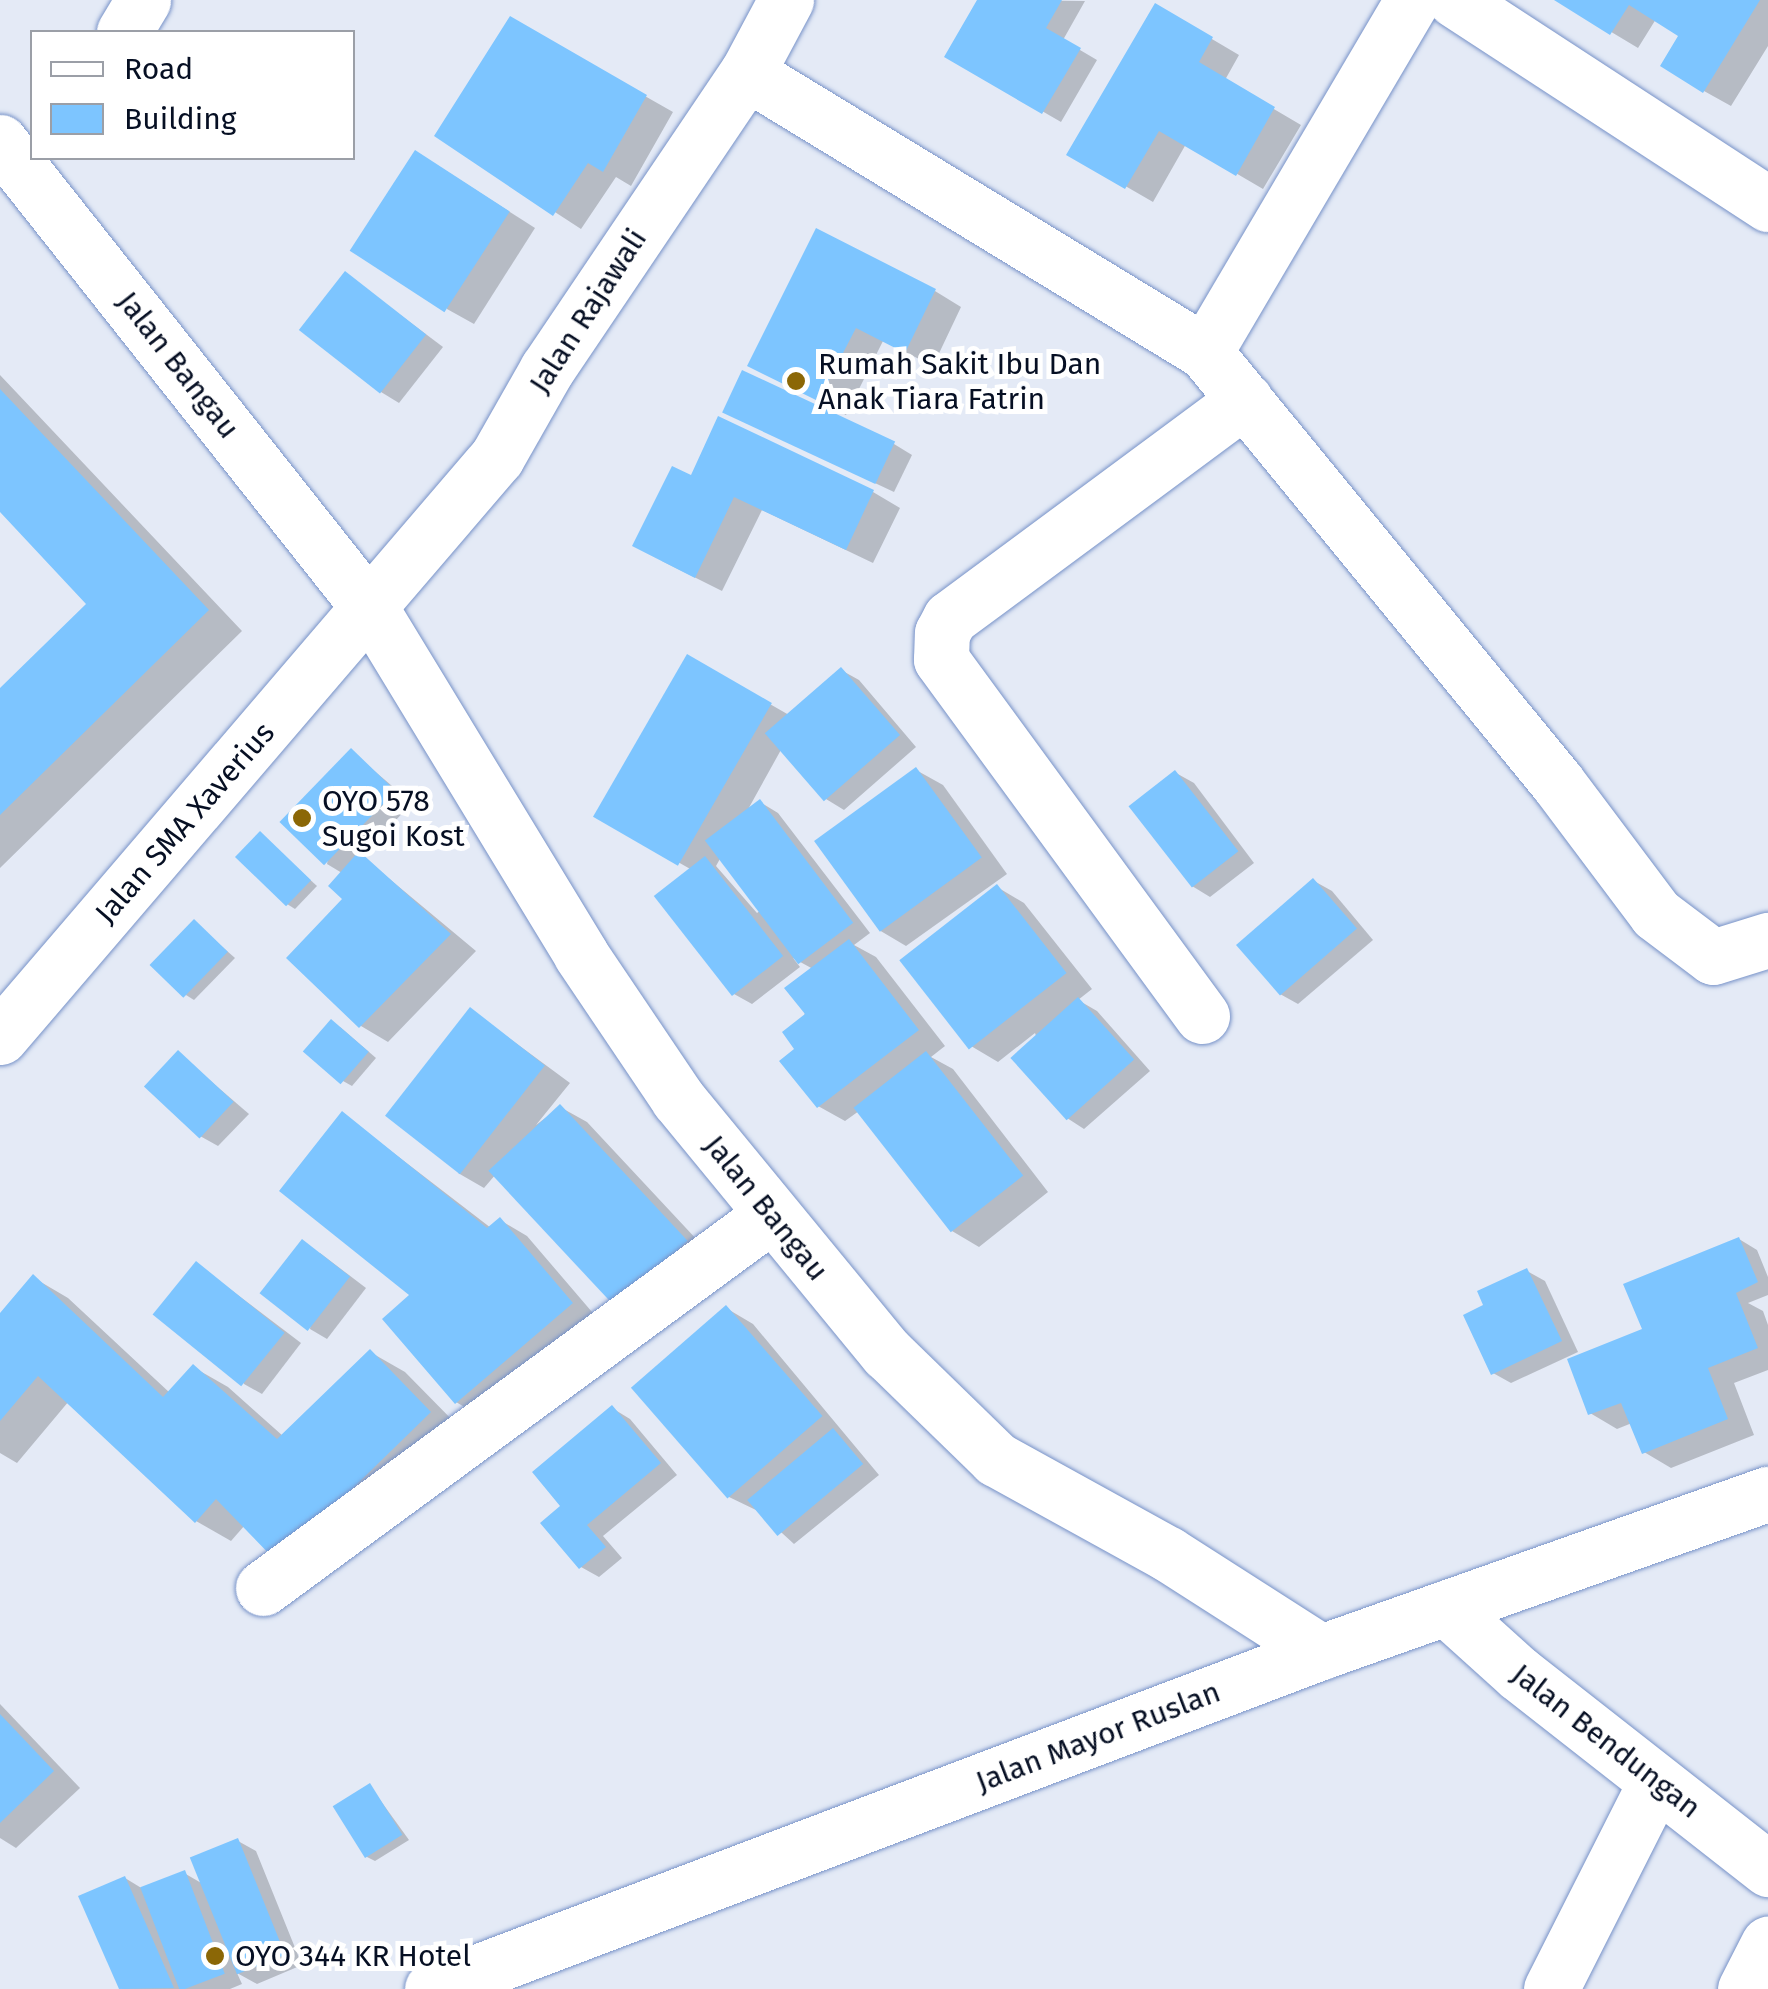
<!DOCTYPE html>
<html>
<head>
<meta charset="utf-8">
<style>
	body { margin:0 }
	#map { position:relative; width:1768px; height:1989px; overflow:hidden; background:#e4eaf6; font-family:"Fira Sans",sans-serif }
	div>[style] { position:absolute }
	.shadow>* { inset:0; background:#0003 }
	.building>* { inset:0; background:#7dc5ff; transform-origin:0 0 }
	.roads { filter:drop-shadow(0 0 2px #7792c8) drop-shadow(0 0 2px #7792c8) }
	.minor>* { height:55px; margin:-27.5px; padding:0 27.5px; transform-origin:27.5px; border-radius:27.5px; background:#fff }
	.dots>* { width:28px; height:28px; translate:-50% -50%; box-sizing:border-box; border:5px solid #fff; border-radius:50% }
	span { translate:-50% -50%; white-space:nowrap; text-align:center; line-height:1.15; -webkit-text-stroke:10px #fff; paint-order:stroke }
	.street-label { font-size:30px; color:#060f23 }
	.poi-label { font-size:30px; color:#060f23 }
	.left { translate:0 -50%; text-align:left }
	.legend { position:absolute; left:30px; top:30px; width:325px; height:130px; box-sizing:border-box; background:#fff; border:2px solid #9b9fa7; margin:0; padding:12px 18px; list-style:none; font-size:30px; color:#060f23 }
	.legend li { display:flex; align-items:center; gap:20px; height:50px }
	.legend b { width:50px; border:2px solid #9b9fa7 }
</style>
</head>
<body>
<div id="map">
	<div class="shadow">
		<i style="clip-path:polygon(980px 0,1085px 1px,1063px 40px,1097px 60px,1061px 122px,947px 56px)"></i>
		<i style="clip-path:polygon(1558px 0,1768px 0,1768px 46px,1731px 106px,1704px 91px,1681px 35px,1656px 19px,1638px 48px)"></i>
		<i style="clip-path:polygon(1156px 6px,1239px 55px,1225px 80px,1301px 125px,1263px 189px,1186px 144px,1153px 202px,1070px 154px)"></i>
		<i style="clip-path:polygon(511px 20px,673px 112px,631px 186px,616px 177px,581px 229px,438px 136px)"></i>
		<i style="clip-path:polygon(443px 169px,535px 228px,474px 324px,447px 309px)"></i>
		<i style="clip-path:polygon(346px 274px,443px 347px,399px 403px,381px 392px)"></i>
		<i style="clip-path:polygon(935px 291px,961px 307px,933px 366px,883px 341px,846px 415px,750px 365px)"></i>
		<i style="clip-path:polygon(0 375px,242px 631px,0 868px,0 692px,90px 604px,0 509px)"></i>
		<i style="clip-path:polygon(743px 421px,894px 444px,912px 455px,894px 492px)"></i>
		<i style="clip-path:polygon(693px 478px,873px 492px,900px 508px,873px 563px,762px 510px,722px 591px,662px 561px)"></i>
		<i style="clip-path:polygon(evenodd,688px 657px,789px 715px,841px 670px,859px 680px,916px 747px,844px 810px,826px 799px,782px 748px,746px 813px,760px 802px,778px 813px,870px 933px,854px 945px,876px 957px,945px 1046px,931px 1057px,953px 1069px,1048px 1192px,979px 1247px,952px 1231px,859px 1111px,845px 1121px,818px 1106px,798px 1049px,813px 969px,793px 958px,800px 967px,752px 1004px,734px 994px,692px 870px,597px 816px,688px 657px,721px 857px,761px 910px,757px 913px,716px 866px,721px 857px)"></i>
		<i style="clip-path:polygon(351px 751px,412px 803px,362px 856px,476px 951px,388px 1042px,361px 1026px,342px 873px,327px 864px)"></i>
		<i style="clip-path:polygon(916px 770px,943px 785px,1007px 874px,906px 946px,879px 930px)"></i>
		<i style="clip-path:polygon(1176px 773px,1194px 783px,1254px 863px,1210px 897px,1192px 886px)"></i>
		<i style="clip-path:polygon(260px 834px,317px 886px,295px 909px,287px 904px)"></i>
		<i style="clip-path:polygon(1314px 881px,1332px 891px,1373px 940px,1298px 1004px,1280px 994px)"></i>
		<i style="clip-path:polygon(997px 887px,1024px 903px,1092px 989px,1078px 1000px,1097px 1011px,1150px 1071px,1084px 1129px,1067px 1118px,1035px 1033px,998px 1062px,971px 1046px)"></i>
		<i style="clip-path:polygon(194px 922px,235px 958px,194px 1000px,186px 995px)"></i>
		<i style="clip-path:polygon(471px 1010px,570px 1083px,536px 1125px,560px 1107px,587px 1122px,713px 1257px,646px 1321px,496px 1174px,484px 1188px,458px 1173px)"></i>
		<i style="clip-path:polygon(340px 1027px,376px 1058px,352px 1086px,343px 1081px)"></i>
		<i style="clip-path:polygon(178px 1053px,249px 1114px,218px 1146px,200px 1136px)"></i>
		<i style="clip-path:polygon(343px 1114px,491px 1228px,500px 1220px,527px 1236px,598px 1319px,483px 1418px,456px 1402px)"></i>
		<i style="clip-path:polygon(1739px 1239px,1757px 1250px,1768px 1277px,1768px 1295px,1748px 1303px,1763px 1311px,1768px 1325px,1768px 1370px,1734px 1383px,1754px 1435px,1671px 1468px,1644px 1452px,1632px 1423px,1617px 1429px,1590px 1413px,1648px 1330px)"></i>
		<i style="clip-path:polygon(320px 1253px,366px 1288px,327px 1339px,310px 1329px)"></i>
		<i style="clip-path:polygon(197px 1264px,301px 1343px,262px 1394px,244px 1384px)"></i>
		<i style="clip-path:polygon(1527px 1271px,1545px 1281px,1578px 1352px,1511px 1383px,1493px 1373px,1487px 1306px)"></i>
		<i style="clip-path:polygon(34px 1278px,68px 1298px,170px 1393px,193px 1367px,228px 1387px,283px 1436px,370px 1352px,405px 1372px,465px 1433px,313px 1580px,245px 1525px,231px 1541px,196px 1521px,69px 1401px,17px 1463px,0 1453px,0 1317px)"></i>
		<i style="clip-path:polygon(726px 1308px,753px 1324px,879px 1475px,794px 1544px,758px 1511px,729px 1497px)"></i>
		<i style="clip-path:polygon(612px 1408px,630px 1419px,677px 1475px,603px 1536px,622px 1558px,599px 1577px,581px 1567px,564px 1506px)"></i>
		<i style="clip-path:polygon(0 1704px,80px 1788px,16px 1848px,0 1838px)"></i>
		<i style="clip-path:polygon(370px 1786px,409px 1840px,375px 1861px,367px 1857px)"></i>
		<i style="clip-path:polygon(238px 1841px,256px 1851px,302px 1965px,257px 1984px,237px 1973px,242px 1984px,230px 1989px,122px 1989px,82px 1897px,125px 1878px,143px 1889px,184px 1873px,203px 1884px)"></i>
	</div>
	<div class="building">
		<i style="clip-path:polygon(977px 0,1062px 0,1046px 28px,1081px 48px,1042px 114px,944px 57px)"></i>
		<i style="clip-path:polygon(1554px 0,1760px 0,1703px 93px,1660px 66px,1678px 36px,1629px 5px,1610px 35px)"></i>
		<i style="clip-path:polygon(1155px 3px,1213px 37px,1199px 62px,1275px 107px,1236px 176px,1159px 131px,1125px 189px,1066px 155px)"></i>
		<i style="clip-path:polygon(510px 16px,647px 95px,603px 172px,588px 163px,553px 216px,434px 136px)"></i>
		<i style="left:415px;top:150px;width:113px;height:120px;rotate:33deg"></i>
		<i style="clip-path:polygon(816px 228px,936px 289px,905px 353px,856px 328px,818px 401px,747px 366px)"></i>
		<i style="left:345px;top:271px;width:103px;height:75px;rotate:38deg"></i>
		<i style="left:742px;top:370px;width:169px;height:47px;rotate:25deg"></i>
		<i style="clip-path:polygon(0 389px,209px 610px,0 815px,0 688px,86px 604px,0 512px)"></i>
		<i style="clip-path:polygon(718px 416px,874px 490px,846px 550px,734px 497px,695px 578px,632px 546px,672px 466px,691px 475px)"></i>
		<i style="left:687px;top:654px;width:98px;height:188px;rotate:30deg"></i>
		<i style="left:841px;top:667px;width:90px;height:101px;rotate:49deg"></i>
		<i style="left:351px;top:748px;width:62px;height:103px;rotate:44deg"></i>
		<i style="left:916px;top:767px;width:112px;height:126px;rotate:54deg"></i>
		<i style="left:1175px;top:770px;width:103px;height:59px;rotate:52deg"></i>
		<i style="left:760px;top:799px;width:155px;height:69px;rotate:53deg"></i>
		<i style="left:260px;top:831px;width:71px;height:36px;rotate:44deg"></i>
		<i style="clip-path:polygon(359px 851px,451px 934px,359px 1028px,286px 958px,342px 899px,328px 886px)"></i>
		<i style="left:705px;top:856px;width:127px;height:65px;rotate:52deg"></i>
		<i style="left:1313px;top:878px;width:67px;height:102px;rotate:49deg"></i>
		<i style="left:997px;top:884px;width:113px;height:124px;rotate:52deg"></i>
		<i style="left:194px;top:919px;width:47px;height:64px;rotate:44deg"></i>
		<i style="clip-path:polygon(849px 939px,919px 1030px,817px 1108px,779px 1061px,794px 1049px,782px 1032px,805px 1014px,784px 988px)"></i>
		<i style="left:1078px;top:997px;width:84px;height:91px;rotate:48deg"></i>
		<i style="left:470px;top:1007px;width:95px;height:138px;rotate:38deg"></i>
		<i style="left:331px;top:1019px;width:50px;height:43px;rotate:41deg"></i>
		<i style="left:178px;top:1050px;width:76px;height:50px;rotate:43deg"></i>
		<i style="left:926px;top:1051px;width:158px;height:92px;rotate:52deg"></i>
		<i style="left:560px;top:1104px;width:187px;height:98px;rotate:47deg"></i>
		<i style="clip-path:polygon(342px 1111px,487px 1228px,500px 1217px,573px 1303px,455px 1404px,382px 1319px,409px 1295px,279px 1191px)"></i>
		<i style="clip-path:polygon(1739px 1237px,1758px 1282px,1736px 1293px,1758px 1348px,1708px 1368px,1728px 1419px,1642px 1454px,1621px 1403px,1588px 1415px,1567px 1359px,1642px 1329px,1623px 1284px)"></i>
		<i style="left:302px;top:1239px;width:61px;height:69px;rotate:38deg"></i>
		<i style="left:196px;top:1261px;width:114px;height:69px;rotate:39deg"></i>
		<i style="clip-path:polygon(1527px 1268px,1562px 1341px,1491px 1375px,1463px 1315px,1483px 1305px,1477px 1291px)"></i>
		<i style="clip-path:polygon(33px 1274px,163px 1397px,193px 1364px,277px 1439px,370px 1349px,431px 1412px,277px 1562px,216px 1499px,195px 1523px,38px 1376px,0 1421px,0 1313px)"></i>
		<i style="left:726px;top:1305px;width:147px;height:126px;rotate:49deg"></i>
		<i style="clip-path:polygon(612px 1405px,661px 1463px,587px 1525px,606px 1547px,579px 1569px,540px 1523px,560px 1506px,532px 1472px)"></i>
		<i style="left:833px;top:1428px;width:47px;height:112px;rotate:50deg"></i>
		<i style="clip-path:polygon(0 1714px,54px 1771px,0 1823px)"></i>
		<i style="left:370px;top:1783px;width:61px;height:44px;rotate:58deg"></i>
		<i style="left:238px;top:1838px;width:126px;height:52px;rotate:68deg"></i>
		<i style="left:185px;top:1870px;width:111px;height:48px;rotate:69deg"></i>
		<i style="clip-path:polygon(125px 1876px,174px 1988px,119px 1989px,78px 1896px)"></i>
	</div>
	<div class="roads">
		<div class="minor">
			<i style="left:1455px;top:0;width:374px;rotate:33.1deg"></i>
			<i style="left:124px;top:32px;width:37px;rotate:-59deg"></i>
			<i style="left:747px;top:73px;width:536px;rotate:31.35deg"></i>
			<i style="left:1205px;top:352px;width:556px;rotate:50.7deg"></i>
			<i style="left:1557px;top:782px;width:165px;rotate:53.1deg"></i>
			<i style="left:1656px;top:914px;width:71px;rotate:37deg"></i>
			<i style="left:1713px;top:957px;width:58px;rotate:-17.2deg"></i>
			<i style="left:0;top:142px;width:570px;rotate:51.62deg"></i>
			<i style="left:1205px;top:352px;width:408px;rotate:-59.5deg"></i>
			<i style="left:371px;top:609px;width:405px;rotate:58.7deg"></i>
			<i style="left:581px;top:955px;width:174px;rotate:56deg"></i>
			<i style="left:678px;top:1099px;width:329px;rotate:50.6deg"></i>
			<i style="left:887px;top:1353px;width:152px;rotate:44.2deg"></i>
			<i style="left:996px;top:1459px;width:196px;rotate:28.9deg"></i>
			<i style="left:1168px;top:1554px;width:182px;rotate:32.6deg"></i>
			<i style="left:1202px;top:1016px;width:442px;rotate:-126.2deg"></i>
			<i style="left:941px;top:659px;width:26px;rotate:-88deg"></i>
			<i style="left:942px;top:633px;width:17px;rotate:-62deg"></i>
			<i style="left:950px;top:618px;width:367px;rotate:-36.5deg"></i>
			<i style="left:0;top:1037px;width:764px;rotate:-49.41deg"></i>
			<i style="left:497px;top:457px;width:101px;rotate:-60.4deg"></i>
			<i style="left:547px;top:369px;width:357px;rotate:-56deg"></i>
			<i style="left:747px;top:73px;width:83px;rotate:-61.9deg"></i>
			<i style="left:263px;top:1588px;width:629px;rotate:-36.27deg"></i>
			<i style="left:1446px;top:1608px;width:97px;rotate:42.1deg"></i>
			<i style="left:1518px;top:1673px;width:318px;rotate:38.1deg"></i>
			<i style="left:432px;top:1989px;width:951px;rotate:-20.76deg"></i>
			<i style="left:1321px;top:1652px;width:474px;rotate:-19.5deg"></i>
			<i style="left:1551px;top:1989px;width:231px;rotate:-63.2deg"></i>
			<i style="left:1745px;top:1989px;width:51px;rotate:-62.9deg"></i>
		</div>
	</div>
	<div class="dots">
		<i style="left:796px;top:381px;background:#8b6706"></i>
		<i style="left:302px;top:818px;background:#8b6706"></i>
		<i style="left:215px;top:1956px;background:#8b6706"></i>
	</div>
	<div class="street-label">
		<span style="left:588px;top:311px;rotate:-57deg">Jalan Rajawali</span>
		<span style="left:178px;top:365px;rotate:52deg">Jalan Bangau</span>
		<span style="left:185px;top:823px;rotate:-49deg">Jalan SMA Xaverius</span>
		<span style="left:766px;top:1208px;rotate:51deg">Jalan Bangau</span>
		<span style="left:1098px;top:1737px;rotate:-21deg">Jalan Mayor Ruslan</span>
		<span style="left:1606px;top:1741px;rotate:38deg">Jalan Bendungan</span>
	</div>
	<div class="poi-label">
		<span class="left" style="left:818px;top:381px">Rumah Sakit Ibu Dan<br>Anak Tiara Fatrin</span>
		<span class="left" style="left:322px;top:818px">OYO 578<br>Sugoi Kost</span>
		<span class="left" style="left:235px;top:1956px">OYO 344 KR Hotel</span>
	</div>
	<ul class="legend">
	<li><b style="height:12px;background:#fff"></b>Road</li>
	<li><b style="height:28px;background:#7dc5ff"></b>Building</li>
	</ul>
</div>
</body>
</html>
